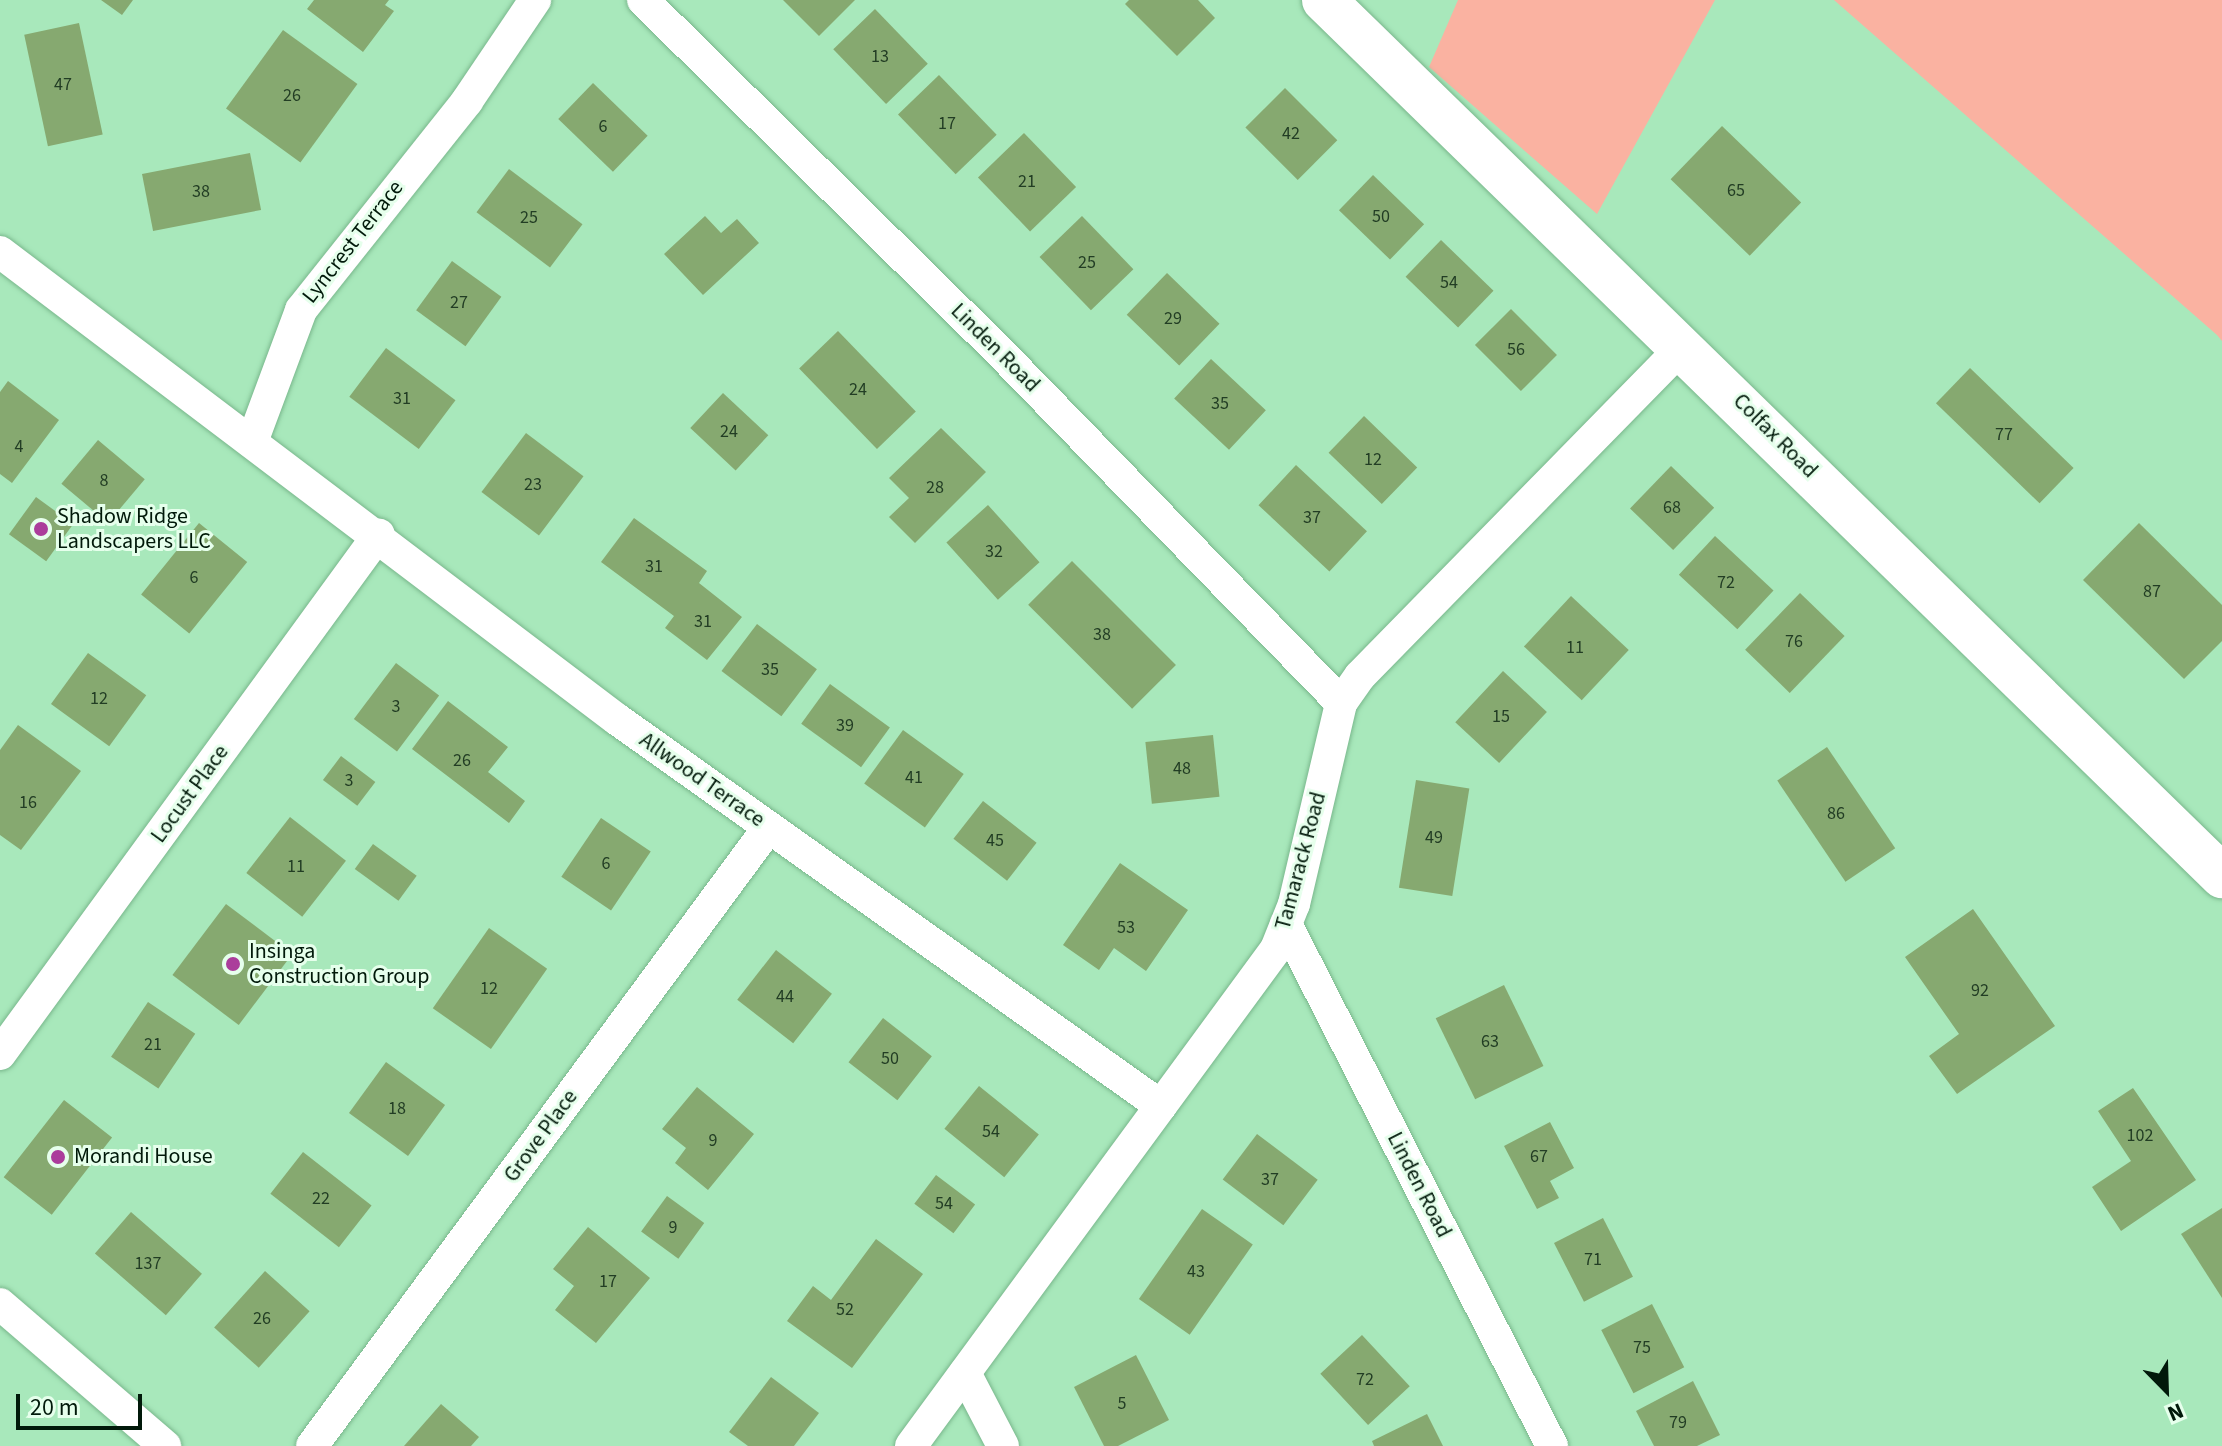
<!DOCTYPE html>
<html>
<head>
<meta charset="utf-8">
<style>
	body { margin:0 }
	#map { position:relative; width:2222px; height:1446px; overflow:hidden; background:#a8e8bb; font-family:"Source Sans 3",sans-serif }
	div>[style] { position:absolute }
	.green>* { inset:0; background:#fab2a1 }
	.building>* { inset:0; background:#86a970; transform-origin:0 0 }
	.roads { filter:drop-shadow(0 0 2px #79b78c) drop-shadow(0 0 2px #79b78c) }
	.minor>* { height:32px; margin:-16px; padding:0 16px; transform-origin:16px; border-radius:16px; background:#fff }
	.secondary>* { height:44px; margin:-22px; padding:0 22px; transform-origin:22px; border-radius:22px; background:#fff }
	.dots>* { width:22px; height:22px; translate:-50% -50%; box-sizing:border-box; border:4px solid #e6ffec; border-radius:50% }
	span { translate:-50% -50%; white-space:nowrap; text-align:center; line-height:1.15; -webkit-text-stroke:6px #e6ffec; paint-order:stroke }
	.number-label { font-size:18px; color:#223d24 }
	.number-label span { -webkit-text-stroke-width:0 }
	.street-label { font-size:22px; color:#01190a }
	.poi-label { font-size:22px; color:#01190a }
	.left { translate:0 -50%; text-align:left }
	.north { position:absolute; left:2126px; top:1350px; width:80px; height:80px; -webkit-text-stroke:6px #e6ffec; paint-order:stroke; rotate:157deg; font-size:22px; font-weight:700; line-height:32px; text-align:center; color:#01190a }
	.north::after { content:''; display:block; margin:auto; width:28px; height:36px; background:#01190a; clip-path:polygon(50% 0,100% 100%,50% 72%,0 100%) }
	.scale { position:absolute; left:16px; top:1394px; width:126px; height:36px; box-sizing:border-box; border:4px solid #01190a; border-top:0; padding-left:10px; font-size:24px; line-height:28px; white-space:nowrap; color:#01190a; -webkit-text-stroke:6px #e6ffec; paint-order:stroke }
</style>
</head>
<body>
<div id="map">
	<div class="green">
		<i style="clip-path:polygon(1458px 0,1715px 0,1597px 214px,1429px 67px)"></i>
		<i style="clip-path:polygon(1834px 0,2222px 0,2222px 341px,2217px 335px)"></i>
	</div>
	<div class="building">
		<i style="clip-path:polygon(101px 0,133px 0,122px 15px)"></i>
		<i style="clip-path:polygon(314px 0,389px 0,385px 5px,394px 11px,363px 52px,307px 9px)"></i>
		<i style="clip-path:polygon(783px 0,855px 0,819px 36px)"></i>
		<i style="clip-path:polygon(1129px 0,1198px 0,1215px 18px,1177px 56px,1125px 4px)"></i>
		<i style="left:875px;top:9px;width:76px;height:58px;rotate:46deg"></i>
		<i style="left:79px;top:23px;width:114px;height:56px;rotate:78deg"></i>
		<i style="left:283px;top:30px;width:92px;height:97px;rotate:36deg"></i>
		<i style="left:939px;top:75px;width:83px;height:57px;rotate:46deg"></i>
		<i style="left:593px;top:83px;width:76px;height:50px;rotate:44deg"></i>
		<i style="left:1285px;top:88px;width:74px;height:56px;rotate:45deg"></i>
		<i style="left:1722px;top:126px;width:110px;height:74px;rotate:44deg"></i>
		<i style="left:1024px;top:133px;width:75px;height:64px;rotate:46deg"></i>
		<i style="left:250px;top:153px;width:58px;height:110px;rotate:79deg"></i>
		<i style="left:509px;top:169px;width:92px;height:54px;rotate:37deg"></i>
		<i style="left:1373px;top:175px;width:71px;height:49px;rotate:44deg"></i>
		<i style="clip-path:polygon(705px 216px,721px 233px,737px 219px,759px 243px,703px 295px,664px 254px)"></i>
		<i style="left:1082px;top:216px;width:74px;height:59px;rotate:46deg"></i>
		<i style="left:1441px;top:240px;width:73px;height:51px;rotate:44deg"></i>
		<i style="left:452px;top:261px;width:61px;height:61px;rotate:36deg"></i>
		<i style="left:1167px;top:273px;width:73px;height:58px;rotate:44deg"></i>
		<i style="left:1511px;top:309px;width:65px;height:51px;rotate:45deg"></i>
		<i style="left:838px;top:331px;width:112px;height:54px;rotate:46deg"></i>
		<i style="left:386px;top:348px;width:87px;height:61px;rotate:37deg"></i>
		<i style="left:1211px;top:359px;width:75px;height:54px;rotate:43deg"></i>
		<i style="left:1970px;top:368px;width:144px;height:49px;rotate:44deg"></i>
		<i style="clip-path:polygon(8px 381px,59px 420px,12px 483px,0 474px,0 392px)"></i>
		<i style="left:723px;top:393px;width:62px;height:48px;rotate:43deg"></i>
		<i style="left:1364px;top:416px;width:74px;height:51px;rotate:44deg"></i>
		<i style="clip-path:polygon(941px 428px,986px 472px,915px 543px,889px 517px,909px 498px,889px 478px)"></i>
		<i style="left:526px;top:433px;width:72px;height:74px;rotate:37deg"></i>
		<i style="left:98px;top:440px;width:61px;height:57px;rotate:40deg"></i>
		<i style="left:1296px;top:465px;width:97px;height:55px;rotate:43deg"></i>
		<i style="left:1671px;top:466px;width:60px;height:59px;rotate:44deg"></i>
		<i style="left:36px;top:497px;width:46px;height:46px;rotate:36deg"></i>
		<i style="left:988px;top:505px;width:77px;height:56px;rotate:48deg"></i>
		<i style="clip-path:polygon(634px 518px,707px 571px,699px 583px,742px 617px,707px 660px,665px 628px,674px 616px,601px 562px)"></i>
		<i style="left:199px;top:523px;width:62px;height:92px;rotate:39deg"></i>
		<i style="clip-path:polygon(2139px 523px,2222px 605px,2222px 641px,2184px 679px,2083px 580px)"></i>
		<i style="left:1715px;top:536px;width:80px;height:53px;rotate:43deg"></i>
		<i style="left:1072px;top:561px;width:147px;height:62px;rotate:45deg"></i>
		<i style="left:1800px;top:593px;width:62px;height:79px;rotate:44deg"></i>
		<i style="left:1571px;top:596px;width:79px;height:69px;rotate:43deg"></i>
		<i style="left:757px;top:624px;width:75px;height:59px;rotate:37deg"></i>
		<i style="left:88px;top:653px;width:72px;height:63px;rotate:36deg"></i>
		<i style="left:396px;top:663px;width:54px;height:70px;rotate:37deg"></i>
		<i style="left:1503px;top:671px;width:60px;height:70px;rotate:43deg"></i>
		<i style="left:830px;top:684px;width:74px;height:49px;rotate:36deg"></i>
		<i style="clip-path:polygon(448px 701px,508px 747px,488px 772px,525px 801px,509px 823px,412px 749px)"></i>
		<i style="clip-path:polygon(18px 725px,81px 771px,21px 850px,0 835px,0 750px)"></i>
		<i style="left:903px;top:730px;width:75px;height:66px;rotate:36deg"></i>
		<i style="left:1213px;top:735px;width:62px;height:68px;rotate:84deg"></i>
		<i style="left:1827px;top:747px;width:122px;height:60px;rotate:56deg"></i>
		<i style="left:341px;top:756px;width:43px;height:30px;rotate:37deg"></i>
		<i style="left:1416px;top:780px;width:54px;height:109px;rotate:9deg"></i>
		<i style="left:983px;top:801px;width:68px;height:48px;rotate:38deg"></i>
		<i style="left:290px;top:817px;width:71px;height:71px;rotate:38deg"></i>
		<i style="left:601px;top:818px;width:60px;height:71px;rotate:34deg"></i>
		<i style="left:373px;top:844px;width:54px;height:31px;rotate:36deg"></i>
		<i style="clip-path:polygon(1120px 863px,1188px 910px,1146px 971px,1114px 948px,1099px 970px,1063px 945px)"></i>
		<i style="left:226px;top:904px;width:83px;height:89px;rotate:37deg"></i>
		<i style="clip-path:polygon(1973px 909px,2055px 1026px,1957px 1094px,1929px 1056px,1959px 1034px,1905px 957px)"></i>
		<i style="left:489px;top:928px;width:71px;height:98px;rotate:35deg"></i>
		<i style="left:776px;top:950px;width:71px;height:63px;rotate:38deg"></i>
		<i style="left:1504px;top:985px;width:90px;height:76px;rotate:64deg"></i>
		<i style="left:148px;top:1002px;width:57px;height:66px;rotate:34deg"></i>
		<i style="left:883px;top:1018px;width:62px;height:56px;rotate:38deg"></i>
		<i style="left:386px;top:1062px;width:73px;height:63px;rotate:36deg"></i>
		<i style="left:979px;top:1086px;width:77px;height:55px;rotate:39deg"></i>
		<i style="clip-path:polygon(697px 1087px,754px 1134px,708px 1190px,675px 1163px,686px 1148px,662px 1129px)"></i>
		<i style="clip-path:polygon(2133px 1088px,2196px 1180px,2121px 1231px,2092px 1187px,2131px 1161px,2098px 1111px)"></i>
		<i style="left:64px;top:1100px;width:61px;height:98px;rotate:38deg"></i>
		<i style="clip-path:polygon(1550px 1122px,1574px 1168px,1550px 1181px,1559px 1198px,1537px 1209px,1504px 1146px)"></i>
		<i style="left:1257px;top:1134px;width:76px;height:57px;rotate:37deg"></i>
		<i style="left:303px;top:1152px;width:87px;height:53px;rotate:38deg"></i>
		<i style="left:936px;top:1175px;width:49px;height:36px;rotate:37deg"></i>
		<i style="left:667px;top:1196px;width:46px;height:44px;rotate:36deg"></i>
		<i style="clip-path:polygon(2222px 1208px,2222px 1298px,2181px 1234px)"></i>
		<i style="left:1202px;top:1209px;width:62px;height:110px;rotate:35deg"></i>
		<i style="left:131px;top:1212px;width:94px;height:55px;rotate:41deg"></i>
		<i style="left:1603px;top:1218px;width:66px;height:55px;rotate:63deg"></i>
		<i style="clip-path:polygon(588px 1227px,650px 1278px,596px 1343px,555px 1310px,574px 1286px,553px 1269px)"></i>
		<i style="clip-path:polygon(876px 1239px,923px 1274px,852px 1368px,787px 1321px,813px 1286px,831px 1300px)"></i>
		<i style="left:265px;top:1271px;width:60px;height:76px;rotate:42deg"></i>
		<i style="left:1652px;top:1304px;width:71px;height:57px;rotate:63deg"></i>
		<i style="left:1362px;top:1335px;width:70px;height:57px;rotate:47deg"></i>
		<i style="clip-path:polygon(1136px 1355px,1169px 1420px,1118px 1446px,1104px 1446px,1074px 1387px)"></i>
		<i style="clip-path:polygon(771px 1377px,819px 1413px,794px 1446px,748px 1446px,729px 1432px)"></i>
		<i style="clip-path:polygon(1693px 1381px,1720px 1435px,1697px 1446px,1654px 1446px,1636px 1411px)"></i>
		<i style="clip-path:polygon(441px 1404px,479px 1437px,471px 1446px,404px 1446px)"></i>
		<i style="clip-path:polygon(1427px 1414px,1443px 1446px,1374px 1446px,1372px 1441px)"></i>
	</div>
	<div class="roads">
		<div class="minor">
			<i style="left:643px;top:0;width:499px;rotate:44.6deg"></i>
			<i style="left:998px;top:350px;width:492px;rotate:45.8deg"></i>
			<i style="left:0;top:252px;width:775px;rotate:37.14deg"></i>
			<i style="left:618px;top:720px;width:666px;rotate:35.41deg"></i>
			<i style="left:252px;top:442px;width:141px;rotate:-69.6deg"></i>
			<i style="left:301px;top:310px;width:267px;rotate:-51.5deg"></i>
			<i style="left:467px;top:101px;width:122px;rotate:-56deg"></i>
			<i style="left:1286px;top:924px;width:586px;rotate:63deg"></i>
			<i style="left:0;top:1054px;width:643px;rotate:-53.91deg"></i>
			<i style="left:0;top:1304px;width:218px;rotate:40.7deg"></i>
			<i style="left:965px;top:1373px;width:82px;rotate:62.5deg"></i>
			<i style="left:312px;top:1446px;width:769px;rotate:-53.56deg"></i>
			<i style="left:911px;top:1446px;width:617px;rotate:-53.71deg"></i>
			<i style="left:1276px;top:949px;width:48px;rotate:-68.2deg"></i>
			<i style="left:1294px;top:904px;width:206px;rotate:-76.8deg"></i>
			<i style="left:1341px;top:703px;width:33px;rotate:-55deg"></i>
			<i style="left:1360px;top:676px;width:463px;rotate:-45.6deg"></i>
		</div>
		<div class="secondary">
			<i style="left:1324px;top:0;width:1255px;rotate:44.29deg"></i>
		</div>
	</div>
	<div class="dots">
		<i style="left:41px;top:529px;background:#ab3d9b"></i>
		<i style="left:233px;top:964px;background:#ab3d9b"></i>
		<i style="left:58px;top:1157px;background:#ab3d9b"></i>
	</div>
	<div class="number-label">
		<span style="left:880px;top:57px">13</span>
		<span style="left:63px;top:85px">47</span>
		<span style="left:292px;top:96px">26</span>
		<span style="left:947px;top:124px">17</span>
		<span style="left:603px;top:127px">6</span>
		<span style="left:1291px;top:134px">42</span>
		<span style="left:1027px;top:182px">21</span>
		<span style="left:1736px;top:191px">65</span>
		<span style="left:201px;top:192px">38</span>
		<span style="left:1381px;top:217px">50</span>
		<span style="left:529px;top:218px">25</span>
		<span style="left:1087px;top:263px">25</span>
		<span style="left:1449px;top:283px">54</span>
		<span style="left:459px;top:303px">27</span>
		<span style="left:1173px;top:319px">29</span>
		<span style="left:1516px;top:350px">56</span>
		<span style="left:858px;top:390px">24</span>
		<span style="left:402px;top:399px">31</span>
		<span style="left:1220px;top:404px">35</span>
		<span style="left:729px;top:432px">24</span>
		<span style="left:2004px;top:435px">77</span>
		<span style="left:19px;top:447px">4</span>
		<span style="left:1373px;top:460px">12</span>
		<span style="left:104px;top:481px">8</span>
		<span style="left:533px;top:485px">23</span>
		<span style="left:935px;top:488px">28</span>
		<span style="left:1672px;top:508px">68</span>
		<span style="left:1312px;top:518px">37</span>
		<span style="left:994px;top:552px">32</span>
		<span style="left:654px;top:567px">31</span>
		<span style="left:194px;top:578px">6</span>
		<span style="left:1726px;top:583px">72</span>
		<span style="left:2152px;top:592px">87</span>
		<span style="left:703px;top:622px">31</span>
		<span style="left:1102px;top:635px">38</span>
		<span style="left:1794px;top:642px">76</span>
		<span style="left:1575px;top:648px">11</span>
		<span style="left:770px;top:670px">35</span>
		<span style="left:99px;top:699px">12</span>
		<span style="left:396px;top:707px">3</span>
		<span style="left:1501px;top:717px">15</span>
		<span style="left:845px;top:726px">39</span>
		<span style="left:462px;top:761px">26</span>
		<span style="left:1182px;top:769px">48</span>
		<span style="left:914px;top:778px">41</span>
		<span style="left:349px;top:781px">3</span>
		<span style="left:28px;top:803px">16</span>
		<span style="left:1836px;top:814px">86</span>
		<span style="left:1434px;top:838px">49</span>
		<span style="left:995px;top:841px">45</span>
		<span style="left:606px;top:864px">6</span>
		<span style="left:296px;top:867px">11</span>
		<span style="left:1126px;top:928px">53</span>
		<span style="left:489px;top:989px">12</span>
		<span style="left:1980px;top:991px">92</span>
		<span style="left:785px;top:997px">44</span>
		<span style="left:1490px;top:1042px">63</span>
		<span style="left:153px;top:1045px">21</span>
		<span style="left:890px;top:1059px">50</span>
		<span style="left:397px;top:1109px">18</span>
		<span style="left:991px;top:1132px">54</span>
		<span style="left:2140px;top:1136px">102</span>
		<span style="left:713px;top:1141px">9</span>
		<span style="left:1539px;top:1157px">67</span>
		<span style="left:1270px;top:1180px">37</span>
		<span style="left:321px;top:1199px">22</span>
		<span style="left:944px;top:1204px">54</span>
		<span style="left:673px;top:1228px">9</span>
		<span style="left:1593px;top:1260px">71</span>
		<span style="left:148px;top:1264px">137</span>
		<span style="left:1196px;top:1272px">43</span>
		<span style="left:608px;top:1282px">17</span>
		<span style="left:845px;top:1310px">52</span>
		<span style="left:262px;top:1319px">26</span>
		<span style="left:1642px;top:1348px">75</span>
		<span style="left:1365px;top:1380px">72</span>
		<span style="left:1122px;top:1404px">5</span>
		<span style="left:1678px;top:1423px">79</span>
	</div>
	<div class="street-label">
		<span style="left:353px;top:242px;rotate:-52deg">Lyncrest Terrace</span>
		<span style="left:995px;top:348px;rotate:45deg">Linden Road</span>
		<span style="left:1775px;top:436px;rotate:45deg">Colfax Road</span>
		<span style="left:702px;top:780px;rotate:35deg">Allwood Terrace</span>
		<span style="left:190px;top:794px;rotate:-54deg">Locust Place</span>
		<span style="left:1301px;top:861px;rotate:-75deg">Tamarack Road</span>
		<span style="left:541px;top:1136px;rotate:-54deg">Grove Place</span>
		<span style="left:1419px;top:1185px;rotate:63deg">Linden Road</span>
	</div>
	<div class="poi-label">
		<span class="left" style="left:57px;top:529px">Shadow Ridge<br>Landscapers LLC</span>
		<span class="left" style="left:249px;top:964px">Insinga<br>Construction Group</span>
		<span class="left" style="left:74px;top:1157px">Morandi House</span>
	</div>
	<div class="north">N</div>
	<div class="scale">20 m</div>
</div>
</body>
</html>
